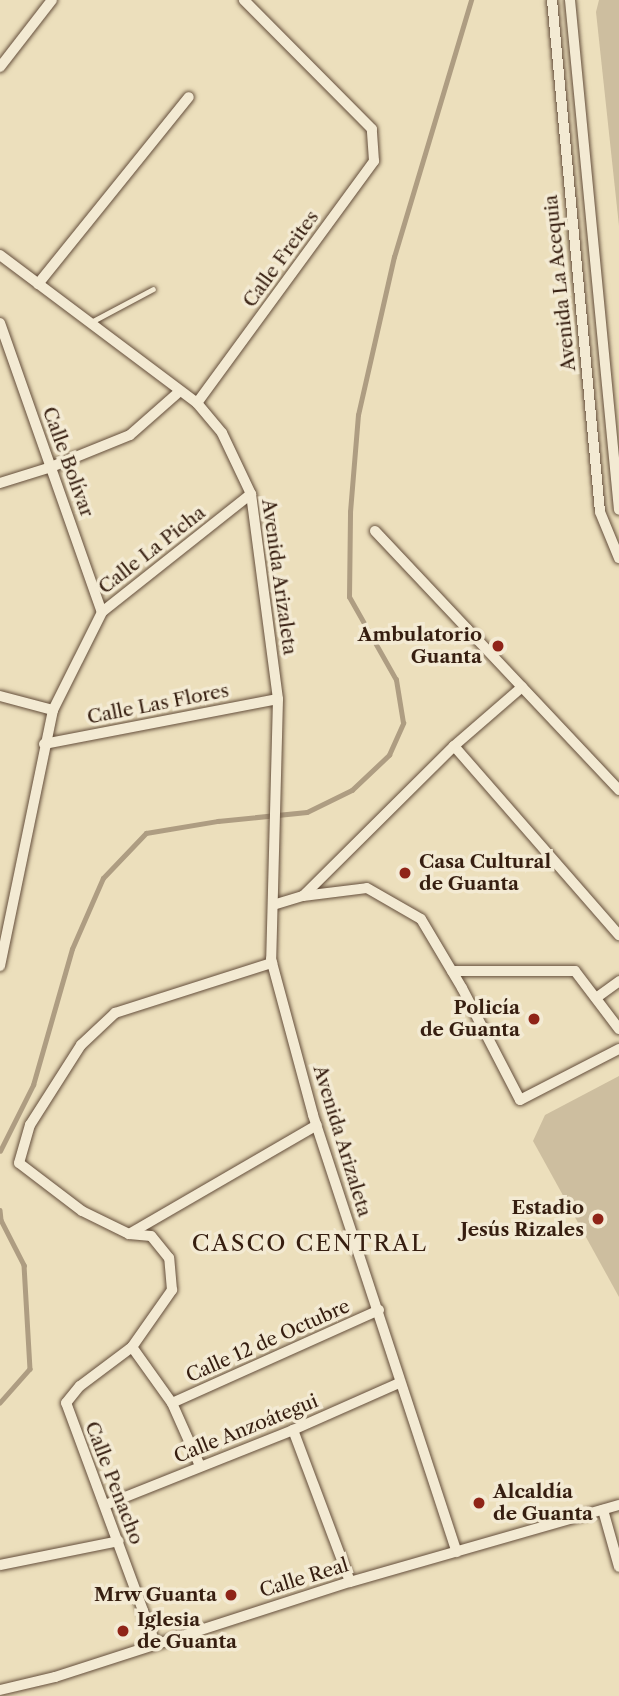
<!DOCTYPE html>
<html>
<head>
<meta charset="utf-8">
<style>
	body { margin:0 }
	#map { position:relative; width:619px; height:1696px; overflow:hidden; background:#ecdfbc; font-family:"Libre Caslon Text",serif }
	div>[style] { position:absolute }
	.green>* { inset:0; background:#cdbe9f }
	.stream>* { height:4.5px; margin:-2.25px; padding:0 2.25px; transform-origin:2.25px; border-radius:2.25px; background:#ae9d82 }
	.roads { filter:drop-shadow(0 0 2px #644e3b) drop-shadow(0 0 2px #644e3b) }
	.lane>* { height:5px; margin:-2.5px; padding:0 2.5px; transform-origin:2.5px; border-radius:2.5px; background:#f3ead3 }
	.street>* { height:10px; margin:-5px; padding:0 5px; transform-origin:5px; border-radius:5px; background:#f3ead3 }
	.dots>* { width:19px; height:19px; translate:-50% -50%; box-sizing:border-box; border:4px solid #f3ead3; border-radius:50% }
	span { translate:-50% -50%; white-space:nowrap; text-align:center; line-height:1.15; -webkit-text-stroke:7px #f3ead3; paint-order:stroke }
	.street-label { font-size:19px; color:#361e10 }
	.poi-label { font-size:19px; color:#361e10; font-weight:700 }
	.right { translate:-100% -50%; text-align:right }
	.left { translate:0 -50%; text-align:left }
	.quarter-label { font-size:23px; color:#361e10; letter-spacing:2px }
</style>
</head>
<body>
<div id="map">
	<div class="green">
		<i style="clip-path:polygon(599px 0,619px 0,619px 226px,596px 12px)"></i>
		<i style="clip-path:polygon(619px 1076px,619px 1297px,533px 1141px,545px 1115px)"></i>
	</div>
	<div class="stream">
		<i style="left:0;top:1151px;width:74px;rotate:-63.4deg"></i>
		<i style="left:33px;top:1085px;width:141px;rotate:-74deg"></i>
		<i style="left:72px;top:949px;width:77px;rotate:-66.4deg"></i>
		<i style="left:103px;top:878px;width:62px;rotate:-46.3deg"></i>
		<i style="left:146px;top:833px;width:73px;rotate:-9.5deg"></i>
		<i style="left:218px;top:821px;width:89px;rotate:-5.8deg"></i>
		<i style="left:307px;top:812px;width:50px;rotate:-26.1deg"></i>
		<i style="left:352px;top:790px;width:51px;rotate:-43.4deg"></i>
		<i style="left:389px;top:755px;width:35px;rotate:-66deg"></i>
		<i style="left:403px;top:723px;width:44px;rotate:-99.2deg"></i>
		<i style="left:396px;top:680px;width:95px;rotate:-119.5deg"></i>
		<i style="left:349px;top:597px;width:85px;rotate:-89.3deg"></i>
		<i style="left:350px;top:512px;width:97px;rotate:-85.3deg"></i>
		<i style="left:358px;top:415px;width:162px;rotate:-77.2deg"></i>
		<i style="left:394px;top:257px;width:268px;rotate:-73.3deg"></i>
		<i style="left:0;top:1210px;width:10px;rotate:84deg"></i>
		<i style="left:1px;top:1220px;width:51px;rotate:62.9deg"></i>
		<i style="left:24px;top:1265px;width:104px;rotate:86.7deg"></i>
		<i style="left:30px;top:1369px;width:45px;rotate:131.4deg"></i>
	</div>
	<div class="roads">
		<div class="lane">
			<i style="left:91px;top:322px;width:70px;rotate:-28deg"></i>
		</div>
		<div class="street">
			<i style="left:552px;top:0;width:514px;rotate:84.64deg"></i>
			<i style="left:600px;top:512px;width:50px;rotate:67.6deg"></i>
			<i style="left:570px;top:0;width:512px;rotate:84.51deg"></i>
			<i style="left:0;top:67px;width:85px;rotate:-52.2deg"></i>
			<i style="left:0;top:255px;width:246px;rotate:36.9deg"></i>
			<i style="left:197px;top:403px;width:39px;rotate:50deg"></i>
			<i style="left:222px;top:433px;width:68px;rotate:64.6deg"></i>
			<i style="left:251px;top:494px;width:207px;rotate:82.5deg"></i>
			<i style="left:278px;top:699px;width:260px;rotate:91.5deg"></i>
			<i style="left:271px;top:959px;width:162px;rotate:74.9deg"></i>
			<i style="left:313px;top:1115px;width:460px;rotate:71.8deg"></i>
			<i style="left:38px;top:284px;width:240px;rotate:-51.1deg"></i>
			<i style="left:0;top:323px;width:306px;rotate:70.6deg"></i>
			<i style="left:197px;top:403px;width:300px;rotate:-53.8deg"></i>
			<i style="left:374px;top:161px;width:32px;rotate:-94deg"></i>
			<i style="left:372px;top:129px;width:182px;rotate:-134.8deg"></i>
			<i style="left:0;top:483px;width:53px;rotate:-17.4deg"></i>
			<i style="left:51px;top:467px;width:85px;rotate:-22.1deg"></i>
			<i style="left:130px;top:435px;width:65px;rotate:-41.3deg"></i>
			<i style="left:375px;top:531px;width:356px;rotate:46.7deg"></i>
			<i style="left:0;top:696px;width:55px;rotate:14.8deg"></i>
			<i style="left:44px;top:744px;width:238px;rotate:-10.9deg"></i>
			<i style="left:454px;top:746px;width:251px;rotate:48.9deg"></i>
			<i style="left:303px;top:896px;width:64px;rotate:-7.1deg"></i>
			<i style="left:367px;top:888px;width:62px;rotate:29.9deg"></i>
			<i style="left:421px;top:919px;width:80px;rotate:59.3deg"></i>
			<i style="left:462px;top:988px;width:126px;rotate:62.6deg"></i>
			<i style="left:520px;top:1100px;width:111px;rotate:-27.3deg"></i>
			<i style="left:273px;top:905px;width:31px;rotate:-17deg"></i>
			<i style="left:303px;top:896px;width:213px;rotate:-44.8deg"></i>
			<i style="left:454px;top:746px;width:90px;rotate:-40.9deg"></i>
			<i style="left:0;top:966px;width:261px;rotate:-78.3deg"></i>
			<i style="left:53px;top:710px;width:110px;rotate:-63.4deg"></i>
			<i style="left:102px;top:612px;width:190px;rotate:-38.4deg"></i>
			<i style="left:452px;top:971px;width:123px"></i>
			<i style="left:575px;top:971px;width:73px;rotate:52.8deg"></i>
			<i style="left:596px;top:998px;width:29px;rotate:-36deg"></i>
			<i style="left:129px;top:1234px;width:217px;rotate:-30.1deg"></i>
			<i style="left:132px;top:1347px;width:69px;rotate:54.5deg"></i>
			<i style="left:172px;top:1403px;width:69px;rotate:66deg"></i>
			<i style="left:172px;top:1403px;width:227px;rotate:-24.2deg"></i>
			<i style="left:293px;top:1430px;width:162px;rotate:69.4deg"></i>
			<i style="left:105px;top:1505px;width:202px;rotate:-21.7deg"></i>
			<i style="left:293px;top:1430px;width:116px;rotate:-23.9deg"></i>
			<i style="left:603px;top:1510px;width:59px;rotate:74.3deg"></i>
			<i style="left:0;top:1565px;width:121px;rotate:-11.4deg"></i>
			<i style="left:155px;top:1643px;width:256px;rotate:-110.3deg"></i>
			<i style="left:66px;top:1403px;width:22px;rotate:-51deg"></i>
			<i style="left:80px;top:1386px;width:65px;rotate:-36.9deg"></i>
			<i style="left:132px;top:1347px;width:70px;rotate:-54.9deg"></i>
			<i style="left:172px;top:1290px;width:32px;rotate:-95deg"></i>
			<i style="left:169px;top:1258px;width:28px;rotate:-129deg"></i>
			<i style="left:151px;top:1236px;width:22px;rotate:-175deg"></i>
			<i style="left:129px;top:1234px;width:52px;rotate:-153.9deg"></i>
			<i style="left:82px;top:1211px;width:79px;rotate:-142.7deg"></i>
			<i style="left:19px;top:1163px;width:40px;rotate:-74deg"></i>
			<i style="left:30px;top:1125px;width:95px;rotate:-57.5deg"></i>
			<i style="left:81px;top:1045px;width:47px;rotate:-43.3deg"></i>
			<i style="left:115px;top:1013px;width:165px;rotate:-17.7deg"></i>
			<i style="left:0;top:1690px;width:57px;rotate:-13.3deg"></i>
			<i style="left:55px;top:1677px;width:310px;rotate:-17.9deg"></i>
			<i style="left:350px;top:1582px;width:280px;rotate:-16deg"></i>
		</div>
	</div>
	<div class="dots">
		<i style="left:498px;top:646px;background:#8f2418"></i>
		<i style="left:405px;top:873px;background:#8f2418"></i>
		<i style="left:534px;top:1019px;background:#8f2418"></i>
		<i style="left:598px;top:1219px;background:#8f2418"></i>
		<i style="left:479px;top:1503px;background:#8f2418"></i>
		<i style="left:231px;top:1595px;background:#8f2418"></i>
		<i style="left:123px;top:1631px;background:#8f2418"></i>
	</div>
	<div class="street-label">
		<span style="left:281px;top:259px;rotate:-54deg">Calle Freites</span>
		<span style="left:560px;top:283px;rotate:-96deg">Avenida La Acequia</span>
		<span style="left:68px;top:462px;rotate:70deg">Calle Bolívar</span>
		<span style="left:152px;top:550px;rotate:-38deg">Calle La Picha</span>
		<span style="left:279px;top:577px;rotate:82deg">Avenida Arizaleta</span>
		<span style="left:158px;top:704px;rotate:-11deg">Calle Las Flores</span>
		<span style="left:342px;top:1141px;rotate:73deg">Avenida Arizaleta</span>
		<span style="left:268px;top:1341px;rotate:-24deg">Calle 12 de Octubre</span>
		<span style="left:246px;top:1429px;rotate:-22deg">Calle Anzoátegui</span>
		<span style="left:114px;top:1483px;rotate:69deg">Calle Penacho</span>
		<span style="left:304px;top:1578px;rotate:-17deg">Calle Real</span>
	</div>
	<div class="poi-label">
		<span class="right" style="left:482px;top:646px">Ambulatorio<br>Guanta</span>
		<span class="left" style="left:419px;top:873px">Casa Cultural<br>de Guanta</span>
		<span class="right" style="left:520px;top:1019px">Policía<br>de Guanta</span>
		<span class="right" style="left:584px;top:1219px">Estadio<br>Jesús Rizales</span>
		<span class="left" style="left:493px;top:1503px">Alcaldía<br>de Guanta</span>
		<span class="right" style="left:217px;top:1595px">Mrw Guanta</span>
		<span class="left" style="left:137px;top:1631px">Iglesia<br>de Guanta</span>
	</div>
	<div class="quarter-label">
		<span style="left:310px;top:1243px">CASCO CENTRAL</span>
	</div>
</div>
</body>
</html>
